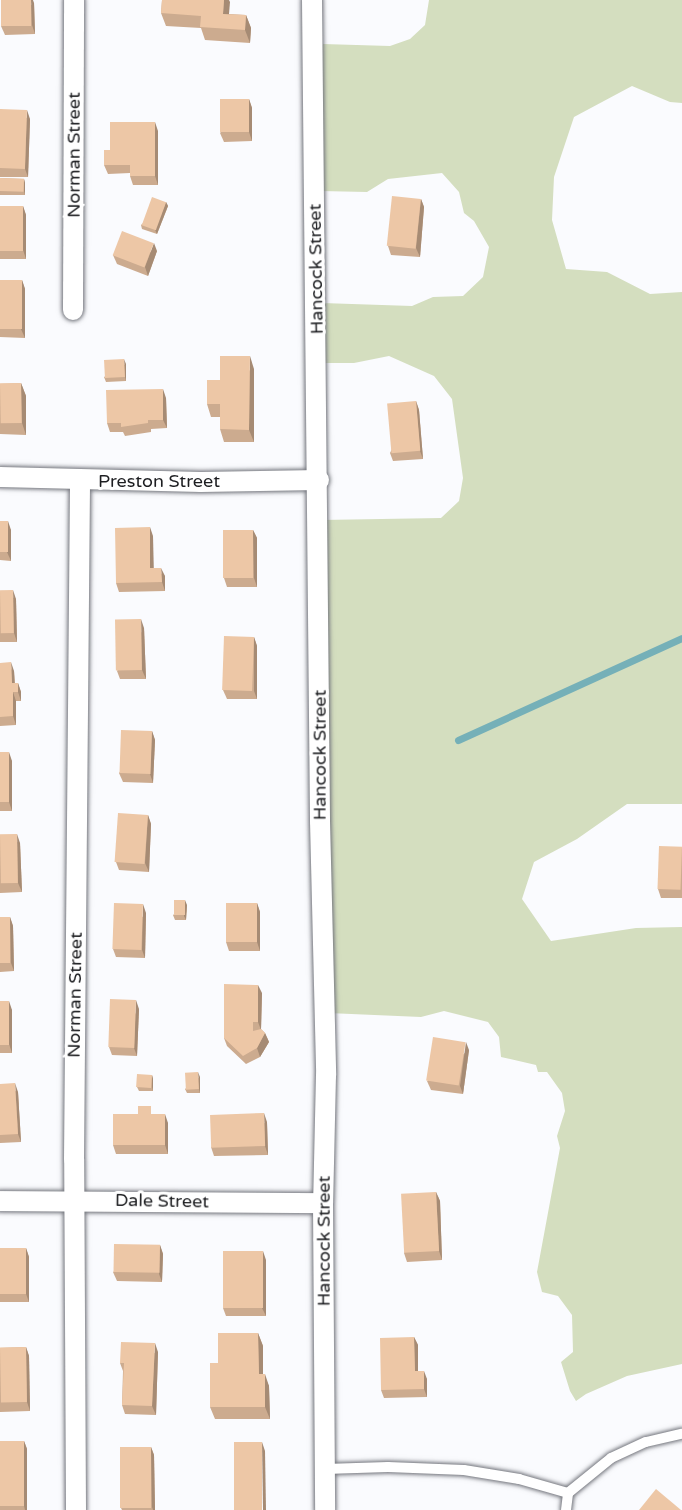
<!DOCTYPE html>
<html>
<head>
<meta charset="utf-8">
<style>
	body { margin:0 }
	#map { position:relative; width:682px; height:1510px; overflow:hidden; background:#fafbfe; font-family:"Varela Round",sans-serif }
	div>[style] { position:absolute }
	.green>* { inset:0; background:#d4debf }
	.stream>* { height:7px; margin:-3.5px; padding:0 3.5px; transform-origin:3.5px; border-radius:3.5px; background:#75b0b8 }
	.roads { filter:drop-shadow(0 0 2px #75777e) drop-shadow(0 0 2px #75777e) }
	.service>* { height:10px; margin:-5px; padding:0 5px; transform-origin:5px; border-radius:5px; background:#fff }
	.minor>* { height:20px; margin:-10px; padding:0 10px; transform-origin:10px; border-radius:10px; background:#fff }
	.wall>* { inset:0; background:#ccab8f }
	.shaded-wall>* { inset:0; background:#a68b74 }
	.building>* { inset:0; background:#edc7a6; transform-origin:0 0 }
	span { translate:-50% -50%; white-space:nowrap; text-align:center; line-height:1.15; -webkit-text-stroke:6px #fff; paint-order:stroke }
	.street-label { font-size:18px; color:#1d1e21 }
</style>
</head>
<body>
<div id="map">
	<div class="green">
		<i style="clip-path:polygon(429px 0,682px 0,682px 103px,670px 102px,632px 86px,574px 117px,554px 177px,552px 220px,566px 269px,607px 272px,650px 294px,682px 292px,682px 804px,627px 804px,577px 839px,534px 862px,522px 899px,551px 941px,636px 928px,682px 927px,682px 1364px,627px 1376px,586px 1394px,576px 1401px,570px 1391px,561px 1362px,573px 1352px,572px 1315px,558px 1296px,542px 1292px,537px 1272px,560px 1148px,557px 1136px,565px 1111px,562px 1093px,547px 1072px,538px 1072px,536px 1065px,501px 1057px,499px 1037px,488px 1022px,444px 1011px,421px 1017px,328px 1013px,321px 520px,441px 518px,459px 501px,463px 478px,452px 399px,434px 376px,389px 356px,354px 363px,321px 363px,322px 303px,412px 306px,433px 297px,463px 296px,483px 277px,489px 247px,474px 221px,464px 213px,459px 192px,442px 173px,388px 179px,367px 192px,320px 191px,318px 49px,323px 44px,390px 46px,410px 39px,425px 25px)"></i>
	</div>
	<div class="stream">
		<i style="left:458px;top:740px;width:246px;rotate:-24.5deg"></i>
	</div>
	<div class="roads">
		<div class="service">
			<i style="left:325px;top:1469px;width:63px;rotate:-1.8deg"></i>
			<i style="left:388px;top:1467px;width:76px;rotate:2.3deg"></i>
			<i style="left:464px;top:1470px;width:56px;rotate:9.3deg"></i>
			<i style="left:519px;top:1479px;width:51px;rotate:15.9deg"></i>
			<i style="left:568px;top:1493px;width:55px;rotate:-39.1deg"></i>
			<i style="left:611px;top:1458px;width:38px;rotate:-25deg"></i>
			<i style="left:646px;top:1442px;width:37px;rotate:-13deg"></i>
			<i style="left:566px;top:1510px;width:17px;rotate:-83deg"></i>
		</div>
		<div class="minor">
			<i style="left:312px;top:0;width:821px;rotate:89.44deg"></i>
			<i style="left:320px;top:821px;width:254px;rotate:88.6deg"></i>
			<i style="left:326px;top:1075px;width:128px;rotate:91.3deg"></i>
			<i style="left:323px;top:1203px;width:307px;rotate:89.6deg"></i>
			<i style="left:73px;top:310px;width:310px;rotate:-89.8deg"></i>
			<i style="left:0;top:477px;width:201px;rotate:1.4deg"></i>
			<i style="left:201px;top:482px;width:118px;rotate:-1deg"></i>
			<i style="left:0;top:1201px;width:323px;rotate:0.4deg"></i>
			<i style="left:76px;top:1510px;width:351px;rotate:-90.3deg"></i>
			<i style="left:74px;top:1159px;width:679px;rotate:-89.49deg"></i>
		</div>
	</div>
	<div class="wall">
		<i style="clip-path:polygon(162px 0,229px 0,229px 14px,246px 15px,251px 28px,250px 43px,205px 40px,201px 28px,166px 26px,161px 13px)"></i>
		<i style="clip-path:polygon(34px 3px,35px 34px,5px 35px,1px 26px)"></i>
		<i style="clip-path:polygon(249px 99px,252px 108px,252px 141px,224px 142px,220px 133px)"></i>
		<i style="clip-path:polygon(0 109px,30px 119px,28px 177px,0 177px)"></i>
		<i style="clip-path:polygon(158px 131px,158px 185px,133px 185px,130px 176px,130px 173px,108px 174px,104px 165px)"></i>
		<i style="clip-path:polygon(0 178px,24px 179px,25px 183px,25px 195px,0 195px)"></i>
		<i style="clip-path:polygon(421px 199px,424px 207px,420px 257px,391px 255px,388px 246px)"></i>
		<i style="clip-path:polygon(166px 202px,168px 206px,157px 234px,142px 229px,141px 225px)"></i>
		<i style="clip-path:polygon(0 206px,23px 206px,26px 215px,26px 259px,0 259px)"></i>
		<i style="clip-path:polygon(157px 251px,148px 276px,117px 264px,113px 255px)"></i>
		<i style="clip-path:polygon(0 280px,22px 280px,25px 289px,25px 338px,0 337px)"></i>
		<i style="clip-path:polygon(126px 364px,126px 381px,106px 382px,104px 377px)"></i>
		<i style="clip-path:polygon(254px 369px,254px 442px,224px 442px,220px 429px,220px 417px,211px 417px,207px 404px,220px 380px)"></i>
		<i style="clip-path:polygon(21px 383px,26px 396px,26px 435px,0 434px,0 384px)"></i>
		<i style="clip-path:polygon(166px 398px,167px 428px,151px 429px,151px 432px,125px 436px,123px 432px,110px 432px,107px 423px)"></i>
		<i style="clip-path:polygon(416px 401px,419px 410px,423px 459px,393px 461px,390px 453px)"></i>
		<i style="clip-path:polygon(0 521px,11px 530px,11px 561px,0 560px)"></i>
		<i style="clip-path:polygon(253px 530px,257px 538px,257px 587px,227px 587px,224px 578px)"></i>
		<i style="clip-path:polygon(153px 536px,153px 568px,165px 576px,165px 591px,119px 592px,116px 583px)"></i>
		<i style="clip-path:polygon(0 591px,16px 599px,17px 642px,0 642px)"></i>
		<i style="clip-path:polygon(144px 628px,146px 679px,120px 679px,117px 671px)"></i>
		<i style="clip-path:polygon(254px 637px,257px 646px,257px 699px,227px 699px,223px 690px)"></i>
		<i style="clip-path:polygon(0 663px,14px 671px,15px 683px,18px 683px,21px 692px,21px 701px,16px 701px,16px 725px,0 726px)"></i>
		<i style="clip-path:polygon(152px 731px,155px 740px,153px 783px,123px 782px,119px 773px)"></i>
		<i style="clip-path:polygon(0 752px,12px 761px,12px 811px,0 811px)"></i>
		<i style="clip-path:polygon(148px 815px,151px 824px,149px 872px,119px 870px,116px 862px)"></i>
		<i style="clip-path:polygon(0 835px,20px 843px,22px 892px,0 893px)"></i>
		<i style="clip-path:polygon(682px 847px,682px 898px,661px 898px,658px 889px)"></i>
		<i style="clip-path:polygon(257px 903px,260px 912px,260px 951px,229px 951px,226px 942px)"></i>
		<i style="clip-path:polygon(187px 905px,186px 920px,175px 920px,173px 915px)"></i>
		<i style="clip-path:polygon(146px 913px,145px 958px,116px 957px,113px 949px)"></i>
		<i style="clip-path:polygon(0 917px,10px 917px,13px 926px,14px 971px,0 972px)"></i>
		<i style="clip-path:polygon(262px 993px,261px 1029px,265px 1033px,269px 1042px,260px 1057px,246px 1064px,227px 1046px,224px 1038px)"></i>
		<i style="clip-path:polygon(0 1001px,12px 1010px,12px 1053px,0 1053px)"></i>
		<i style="clip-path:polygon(139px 1009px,137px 1056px,112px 1055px,109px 1047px)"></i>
		<i style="clip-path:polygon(469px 1050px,463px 1094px,431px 1090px,427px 1081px)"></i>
		<i style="clip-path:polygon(152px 1075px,153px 1079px,153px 1091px,139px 1091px,137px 1087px)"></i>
		<i style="clip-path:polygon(200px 1077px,200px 1093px,187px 1093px,185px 1089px)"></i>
		<i style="clip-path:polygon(0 1084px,18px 1092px,21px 1142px,0 1143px)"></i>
		<i style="clip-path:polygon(154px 1114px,168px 1123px,168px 1154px,116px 1154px,113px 1145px)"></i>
		<i style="clip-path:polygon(267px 1122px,268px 1155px,214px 1156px,211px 1147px)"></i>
		<i style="clip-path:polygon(436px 1192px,440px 1201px,442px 1260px,407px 1262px,404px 1253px)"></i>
		<i style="clip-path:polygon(160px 1245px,163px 1254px,162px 1282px,117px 1281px,113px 1272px)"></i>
		<i style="clip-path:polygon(0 1248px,26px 1248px,29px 1257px,29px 1302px,0 1302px)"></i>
		<i style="clip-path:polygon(266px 1260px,266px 1316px,226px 1316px,223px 1308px)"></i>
		<i style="clip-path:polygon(258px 1333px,263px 1346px,263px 1374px,269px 1386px,270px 1419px,215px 1419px,210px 1407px,218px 1363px)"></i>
		<i style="clip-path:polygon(414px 1337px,418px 1345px,418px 1371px,427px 1379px,427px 1397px,384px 1398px,381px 1390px)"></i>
		<i style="clip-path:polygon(26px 1347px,29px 1356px,30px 1411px,0 1412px,0 1348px)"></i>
		<i style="clip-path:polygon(158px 1352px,156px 1415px,125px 1414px,122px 1405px,123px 1371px,120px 1363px)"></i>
		<i style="clip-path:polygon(0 1441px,24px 1441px,27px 1449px,27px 1510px,0 1510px)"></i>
		<i style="clip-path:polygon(151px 1447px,154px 1455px,155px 1510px,122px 1510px,121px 1508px)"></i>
	</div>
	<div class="shaded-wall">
		<i style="clip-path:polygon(31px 0,33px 0,34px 3px,35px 34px,32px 25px)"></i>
		<i style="clip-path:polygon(224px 0,229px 0,230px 2px,228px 26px,223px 14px)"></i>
		<i style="clip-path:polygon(246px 15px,251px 28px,250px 43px,245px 30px)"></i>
		<i style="clip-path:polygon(249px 99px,252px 108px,252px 141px,249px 132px)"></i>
		<i style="clip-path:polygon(27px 110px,30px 119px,28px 177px,25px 169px)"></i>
		<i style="clip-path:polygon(155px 122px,158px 131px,158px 185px,155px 176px)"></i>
		<i style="clip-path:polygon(24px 179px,25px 183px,25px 195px,24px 191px)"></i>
		<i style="clip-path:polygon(421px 199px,424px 207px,420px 257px,416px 248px)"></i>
		<i style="clip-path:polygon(166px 202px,168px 206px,157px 234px,155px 230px)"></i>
		<i style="clip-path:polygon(23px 206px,26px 215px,26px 259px,23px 250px)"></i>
		<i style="clip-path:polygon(154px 243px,157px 251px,148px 276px,145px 267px)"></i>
		<i style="clip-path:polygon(22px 280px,25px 289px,25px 338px,21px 329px)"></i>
		<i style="clip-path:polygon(250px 356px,254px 369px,254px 442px,249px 430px)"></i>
		<i style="clip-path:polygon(124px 359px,126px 364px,126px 381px,125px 377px)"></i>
		<i style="clip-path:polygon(21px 383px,26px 396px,26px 435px,22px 423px)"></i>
		<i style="clip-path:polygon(163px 389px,166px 398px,167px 428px,163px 420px)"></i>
		<i style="clip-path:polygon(416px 401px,419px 410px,423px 459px,420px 451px)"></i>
		<i style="clip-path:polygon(8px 521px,11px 530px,11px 561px,7px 552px)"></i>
		<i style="clip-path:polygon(150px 527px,153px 536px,154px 577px,150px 568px)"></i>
		<i style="clip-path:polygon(253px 530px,257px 538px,257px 587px,254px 578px)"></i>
		<i style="clip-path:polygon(161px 568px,165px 576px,165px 591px,162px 582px)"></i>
		<i style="clip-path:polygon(13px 590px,16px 599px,17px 642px,14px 633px)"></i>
		<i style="clip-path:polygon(141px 619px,144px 628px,146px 679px,142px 670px)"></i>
		<i style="clip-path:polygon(254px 637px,257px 646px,257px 699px,254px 691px)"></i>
		<i style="clip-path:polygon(11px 662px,14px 671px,15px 692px,12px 683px)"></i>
		<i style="clip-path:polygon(18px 683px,21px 692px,21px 701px,18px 692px)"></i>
		<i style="clip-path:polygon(13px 692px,16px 701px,16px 725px,13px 716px)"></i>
		<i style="clip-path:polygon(152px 731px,155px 740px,153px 783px,150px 774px)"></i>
		<i style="clip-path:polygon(9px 752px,12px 761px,12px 811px,9px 802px)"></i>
		<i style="clip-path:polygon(148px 815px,151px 824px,149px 872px,145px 863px)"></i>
		<i style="clip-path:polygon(17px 834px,20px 843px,22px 892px,18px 883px)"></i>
		<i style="clip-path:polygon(185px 900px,187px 905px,186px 920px,184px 916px)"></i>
		<i style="clip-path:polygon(257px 903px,260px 912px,260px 951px,257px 942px)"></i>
		<i style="clip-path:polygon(143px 904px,146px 913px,145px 958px,142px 950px)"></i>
		<i style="clip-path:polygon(10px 917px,13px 926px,14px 971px,11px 963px)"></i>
		<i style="clip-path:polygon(258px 985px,262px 993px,261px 1030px,258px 1022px)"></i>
		<i style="clip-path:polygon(136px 1000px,139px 1009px,137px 1056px,134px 1048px)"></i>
		<i style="clip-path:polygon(9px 1001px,12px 1010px,12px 1053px,9px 1044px)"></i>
		<i style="clip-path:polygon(265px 1033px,269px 1042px,260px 1057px,257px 1048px)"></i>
		<i style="clip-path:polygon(466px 1042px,469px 1050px,463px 1094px,460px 1086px)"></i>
		<i style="clip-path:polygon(198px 1072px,200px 1077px,200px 1093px,199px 1089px)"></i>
		<i style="clip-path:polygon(152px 1075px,153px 1079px,153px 1091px,152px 1087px)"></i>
		<i style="clip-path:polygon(15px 1083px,18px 1092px,21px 1142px,18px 1134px)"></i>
		<i style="clip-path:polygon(264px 1113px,267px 1122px,268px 1155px,265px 1146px)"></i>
		<i style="clip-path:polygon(165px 1114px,168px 1123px,168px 1154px,165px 1145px)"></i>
		<i style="clip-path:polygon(436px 1192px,440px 1201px,442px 1260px,439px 1251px)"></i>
		<i style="clip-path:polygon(160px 1245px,163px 1254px,162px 1282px,159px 1274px)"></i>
		<i style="clip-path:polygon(26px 1248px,29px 1257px,29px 1302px,26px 1294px)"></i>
		<i style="clip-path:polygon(263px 1251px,266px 1260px,266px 1316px,262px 1308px)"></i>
		<i style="clip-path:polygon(258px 1333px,263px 1346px,263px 1386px,259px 1374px)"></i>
		<i style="clip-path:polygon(414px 1337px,418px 1345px,418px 1380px,415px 1371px)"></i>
		<i style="clip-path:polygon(155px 1343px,158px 1352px,156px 1415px,152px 1406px)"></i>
		<i style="clip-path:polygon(26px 1347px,29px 1356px,30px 1411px,27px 1402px)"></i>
		<i style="clip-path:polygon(424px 1371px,427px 1379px,427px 1397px,424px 1389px)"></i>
		<i style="clip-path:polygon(265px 1374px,269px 1386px,270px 1419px,265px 1407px)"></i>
		<i style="clip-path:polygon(24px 1441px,27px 1449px,27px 1510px,25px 1510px,24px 1506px)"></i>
		<i style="clip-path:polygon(262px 1442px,265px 1451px,266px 1510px,263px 1510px)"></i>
		<i style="clip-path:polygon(151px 1447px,154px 1455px,155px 1510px,153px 1510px,152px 1507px)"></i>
	</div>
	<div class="building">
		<i style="left:1px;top:0;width:30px;height:26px"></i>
		<i style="clip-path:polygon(162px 0,224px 0,223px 14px,246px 15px,245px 30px,200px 27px,201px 16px,161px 13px)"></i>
		<i style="left:249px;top:99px;width:33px;height:29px;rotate:90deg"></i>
		<i style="left:0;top:109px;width:27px;height:59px;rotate:2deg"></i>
		<i style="clip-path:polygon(110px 122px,155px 122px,155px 176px,130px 176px,130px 165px,104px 165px,104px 150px,110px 150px)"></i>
		<i style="left:0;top:178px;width:24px;height:13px;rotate:2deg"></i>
		<i style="left:392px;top:196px;width:29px;height:50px;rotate:6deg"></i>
		<i style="left:152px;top:197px;width:15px;height:30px;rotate:20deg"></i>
		<i style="left:0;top:206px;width:23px;height:45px"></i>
		<i style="left:122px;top:231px;width:34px;height:26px;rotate:21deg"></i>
		<i style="left:0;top:280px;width:22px;height:49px"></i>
		<i style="clip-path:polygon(220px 356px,250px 356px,249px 430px,220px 429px,220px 404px,207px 404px,207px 380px,220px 380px)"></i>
		<i style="left:124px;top:359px;width:18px;height:20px;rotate:87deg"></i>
		<i style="left:21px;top:383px;width:40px;height:21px;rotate:89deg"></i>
		<i style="clip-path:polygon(163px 389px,163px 420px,148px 420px,148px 423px,121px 427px,121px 423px,107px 423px,106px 390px)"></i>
		<i style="left:416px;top:401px;width:50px;height:29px;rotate:85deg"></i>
		<i style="left:0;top:521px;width:8px;height:31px"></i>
		<i style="clip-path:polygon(150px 527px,150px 568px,161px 568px,162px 582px,116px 583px,115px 528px)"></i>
		<i style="left:223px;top:530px;width:30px;height:48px"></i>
		<i style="left:13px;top:590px;width:43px;height:13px;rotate:89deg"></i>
		<i style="left:141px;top:619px;width:51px;height:26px;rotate:89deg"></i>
		<i style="left:224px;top:636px;width:30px;height:54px;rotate:2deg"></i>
		<i style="clip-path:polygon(11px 662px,12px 683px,18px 683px,18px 692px,13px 692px,13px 716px,0 717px,0 663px)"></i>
		<i style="left:121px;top:730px;width:31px;height:43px;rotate:2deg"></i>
		<i style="left:0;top:752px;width:9px;height:50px"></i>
		<i style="left:118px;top:813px;width:30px;height:49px;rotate:4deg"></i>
		<i style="left:17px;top:834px;width:49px;height:17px;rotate:89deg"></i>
		<i style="left:659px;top:846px;width:23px;height:43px;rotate:2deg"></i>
		<i style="left:174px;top:900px;width:11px;height:15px"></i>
		<i style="left:114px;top:903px;width:29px;height:46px;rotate:2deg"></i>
		<i style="left:226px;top:903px;width:31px;height:39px"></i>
		<i style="left:0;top:917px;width:10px;height:46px"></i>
		<i style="clip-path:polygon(224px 984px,258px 985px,258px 1022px,253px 1022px,253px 1031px,261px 1029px,265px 1033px,257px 1048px,243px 1056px,224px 1038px)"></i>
		<i style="left:110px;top:999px;width:26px;height:48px;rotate:2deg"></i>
		<i style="left:0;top:1001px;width:9px;height:44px"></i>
		<i style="left:433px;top:1037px;width:33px;height:44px;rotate:9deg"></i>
		<i style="left:198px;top:1072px;width:17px;height:13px;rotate:87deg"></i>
		<i style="left:137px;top:1074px;width:15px;height:13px;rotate:4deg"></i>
		<i style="clip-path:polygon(15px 1083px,18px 1134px,0 1135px,0 1084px)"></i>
		<i style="clip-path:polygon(138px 1106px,151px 1106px,151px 1114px,165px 1114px,165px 1145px,113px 1145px,113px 1114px,138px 1114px)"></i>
		<i style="left:264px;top:1113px;width:33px;height:54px;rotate:88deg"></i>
		<i style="left:436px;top:1192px;width:59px;height:35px;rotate:87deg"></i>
		<i style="left:114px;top:1244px;width:46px;height:28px;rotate:1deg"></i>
		<i style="left:0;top:1248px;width:26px;height:46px"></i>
		<i style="left:223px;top:1251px;width:40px;height:57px"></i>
		<i style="clip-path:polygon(218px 1333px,258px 1333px,259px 1374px,265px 1374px,265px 1407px,210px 1407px,210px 1363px,218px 1363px)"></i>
		<i style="clip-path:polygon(414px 1337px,415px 1371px,424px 1371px,424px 1389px,381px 1390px,380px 1338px)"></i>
		<i style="clip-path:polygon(121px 1342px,155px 1343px,152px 1406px,122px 1405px,124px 1363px,120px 1363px)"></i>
		<i style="left:26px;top:1347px;width:55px;height:26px;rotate:89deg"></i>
		<i style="left:0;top:1441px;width:24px;height:65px"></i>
		<i style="left:234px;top:1442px;width:28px;height:68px"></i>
		<i style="left:120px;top:1447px;width:31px;height:61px"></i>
		<i style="clip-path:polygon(656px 1489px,681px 1510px,639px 1510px)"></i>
	</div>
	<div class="street-label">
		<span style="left:74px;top:155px;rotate:-90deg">Norman Street</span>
		<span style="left:316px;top:269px;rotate:-91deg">Hancock Street</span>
		<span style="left:159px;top:481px">Preston Street</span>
		<span style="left:320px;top:755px;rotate:-90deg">Hancock Street</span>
		<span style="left:75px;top:995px;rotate:-89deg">Norman Street</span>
		<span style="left:162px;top:1201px;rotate:1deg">Dale Street</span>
		<span style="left:324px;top:1241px;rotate:-90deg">Hancock Street</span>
	</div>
</div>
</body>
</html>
